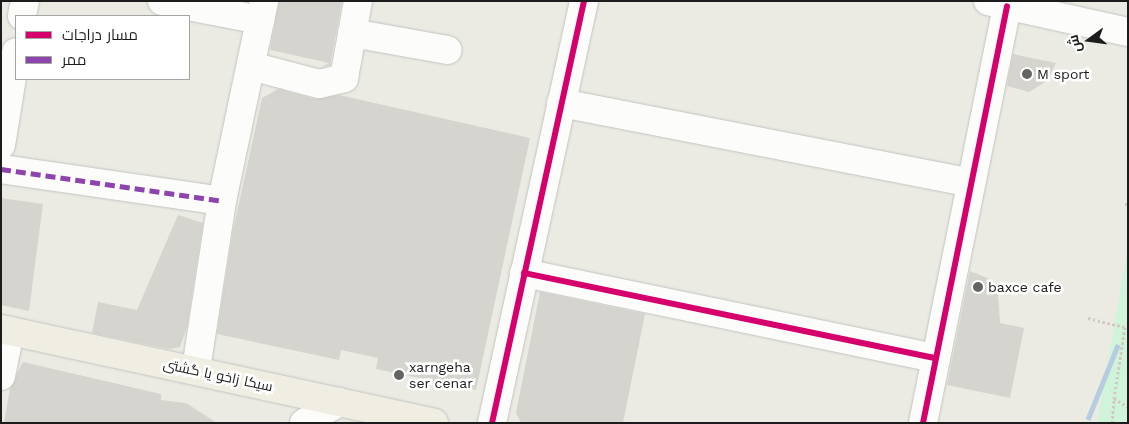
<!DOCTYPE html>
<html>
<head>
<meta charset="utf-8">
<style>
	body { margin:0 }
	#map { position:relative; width:1129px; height:424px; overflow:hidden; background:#ebebe4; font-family:"Work Sans",Cairo,sans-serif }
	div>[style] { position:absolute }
	.park>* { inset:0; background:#d0f4da }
	.water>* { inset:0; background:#b6cce0; transform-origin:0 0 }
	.building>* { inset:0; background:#d5d4ce }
	.path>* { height:3px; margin-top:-1.5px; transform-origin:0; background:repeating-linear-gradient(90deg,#d3c8c1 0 2.5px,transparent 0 5px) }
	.roads { filter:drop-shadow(0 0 1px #c3c3c0) drop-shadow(0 0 1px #c3c3c0) }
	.minor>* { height:28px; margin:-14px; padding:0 14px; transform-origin:14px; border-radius:14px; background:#fcfcfb }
	.major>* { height:28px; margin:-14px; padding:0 14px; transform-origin:14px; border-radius:14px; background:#f0eee3 }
	.quiet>* { height:5px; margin-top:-2.5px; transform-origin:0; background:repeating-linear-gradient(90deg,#8e44ad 0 10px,transparent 0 15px) }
	.cycleway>* { height:6px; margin:-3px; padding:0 3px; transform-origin:3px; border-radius:3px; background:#d6006c }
	.dots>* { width:14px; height:14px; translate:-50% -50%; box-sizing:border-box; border:2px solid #fff; border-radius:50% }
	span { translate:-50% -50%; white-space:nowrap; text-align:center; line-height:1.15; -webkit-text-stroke:5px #fff; paint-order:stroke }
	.poi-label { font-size:14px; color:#1c1c1c }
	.left { translate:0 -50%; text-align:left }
	.street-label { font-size:14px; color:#1c1c1c }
	.frame { position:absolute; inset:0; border:2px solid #1c1c1c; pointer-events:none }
	.legend { position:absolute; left:15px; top:15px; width:175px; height:65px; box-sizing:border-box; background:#fff; border:1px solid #a4a4a4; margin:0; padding:6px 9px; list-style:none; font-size:15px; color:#1c1c1c }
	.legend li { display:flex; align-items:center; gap:10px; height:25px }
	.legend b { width:25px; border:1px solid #a4a4a4 }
	.north { position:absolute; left:1064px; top:15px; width:50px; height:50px; -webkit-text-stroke:4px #fff; paint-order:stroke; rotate:256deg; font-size:14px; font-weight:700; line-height:20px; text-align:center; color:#1c1c1c }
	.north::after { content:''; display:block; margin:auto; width:18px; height:22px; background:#1c1c1c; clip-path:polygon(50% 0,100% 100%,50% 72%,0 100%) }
</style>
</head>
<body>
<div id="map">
	<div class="park">
		<i style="clip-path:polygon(1128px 247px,1128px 423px,1097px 423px)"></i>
	</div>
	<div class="water">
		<i style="left:1116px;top:344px;width:5px;height:81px;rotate:22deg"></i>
	</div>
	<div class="building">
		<i style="clip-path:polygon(279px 1px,342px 1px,330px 65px,321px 68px,329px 63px,270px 50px)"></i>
		<i style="clip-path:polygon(1013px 54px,1056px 63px,1047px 81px,1029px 92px,1007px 86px)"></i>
		<i style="clip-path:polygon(278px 89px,315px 99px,339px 95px,530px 138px,476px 390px,376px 369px,378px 358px,341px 350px,339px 360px,217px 334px,233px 231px,262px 98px)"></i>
		<i style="clip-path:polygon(1px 198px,43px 204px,29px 311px,1px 305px)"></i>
		<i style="clip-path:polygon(178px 215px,203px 223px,187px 327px,180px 347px,169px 349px,92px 333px,98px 302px,137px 310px)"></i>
		<i style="clip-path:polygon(970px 271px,992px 280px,998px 294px,1000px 323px,1024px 328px,1010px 398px,947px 385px)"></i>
		<i style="clip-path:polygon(540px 292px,645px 314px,623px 423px,521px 423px,516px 413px)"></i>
		<i style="clip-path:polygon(23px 362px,161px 394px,161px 400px,186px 403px,217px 423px,4px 423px,10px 388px)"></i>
	</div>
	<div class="path">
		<i style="left:1125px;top:204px;width:3px"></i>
		<i style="left:1088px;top:318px;width:41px;rotate:14deg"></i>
		<i style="left:1125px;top:327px;width:72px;rotate:98.8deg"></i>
		<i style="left:1114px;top:398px;width:17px;rotate:33deg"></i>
		<i style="left:1112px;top:423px;width:25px;rotate:-85deg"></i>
	</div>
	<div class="roads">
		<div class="minor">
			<i style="left:162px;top:1px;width:100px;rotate:11deg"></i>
			<i style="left:988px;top:1px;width:143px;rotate:12.5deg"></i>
			<i style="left:22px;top:16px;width:15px;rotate:-79deg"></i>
			<i style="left:352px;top:33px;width:97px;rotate:10.1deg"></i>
			<i style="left:251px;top:66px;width:70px;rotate:14.8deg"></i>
			<i style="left:319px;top:84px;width:26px;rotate:-13deg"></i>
			<i style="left:344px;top:78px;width:78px;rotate:-79.7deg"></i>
			<i style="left:561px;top:103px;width:418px;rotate:11deg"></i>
			<i style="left:1px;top:145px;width:94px;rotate:-80.8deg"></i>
			<i style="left:1px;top:169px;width:223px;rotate:8.2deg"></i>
			<i style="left:524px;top:273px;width:420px;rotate:11.7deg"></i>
			<i style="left:196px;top:369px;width:170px;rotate:-81.2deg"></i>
			<i style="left:222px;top:201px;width:204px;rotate:-78.1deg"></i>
			<i style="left:1px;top:376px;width:46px;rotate:-78.7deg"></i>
			<i style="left:304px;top:423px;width:41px;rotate:-31deg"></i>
			<i style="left:492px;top:423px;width:432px;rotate:-77.7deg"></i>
			<i style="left:923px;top:423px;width:425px;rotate:-78.6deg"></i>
		</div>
		<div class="major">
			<i style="left:1px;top:329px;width:443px;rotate:12.2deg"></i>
		</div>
	</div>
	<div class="quiet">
		<i style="left:1px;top:169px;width:223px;rotate:8.2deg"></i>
	</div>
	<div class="cycleway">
		<i style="left:524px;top:273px;width:420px;rotate:11.7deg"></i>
		<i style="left:492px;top:423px;width:432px;rotate:-77.7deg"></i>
		<i style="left:923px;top:423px;width:425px;rotate:-78.6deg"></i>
	</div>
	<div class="dots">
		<i style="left:1027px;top:74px;background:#646462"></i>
		<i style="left:978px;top:287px;background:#646462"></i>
		<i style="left:399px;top:375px;background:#646462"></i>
	</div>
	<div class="poi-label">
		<span class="left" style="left:1037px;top:74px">M sport</span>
		<span class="left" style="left:988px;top:287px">baxce cafe</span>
		<span class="left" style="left:409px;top:375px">xarngeha<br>ser cenar</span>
	</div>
	<div class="street-label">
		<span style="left:218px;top:375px;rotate:12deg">سیکا زاخو یا گشتى</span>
	</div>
	<div class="frame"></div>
	<ul class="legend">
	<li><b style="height:6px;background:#d6006c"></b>مسار دراجات</li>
	<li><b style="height:6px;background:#8e44ad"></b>ممر</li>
	</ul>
	<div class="north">ش</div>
</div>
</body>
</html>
